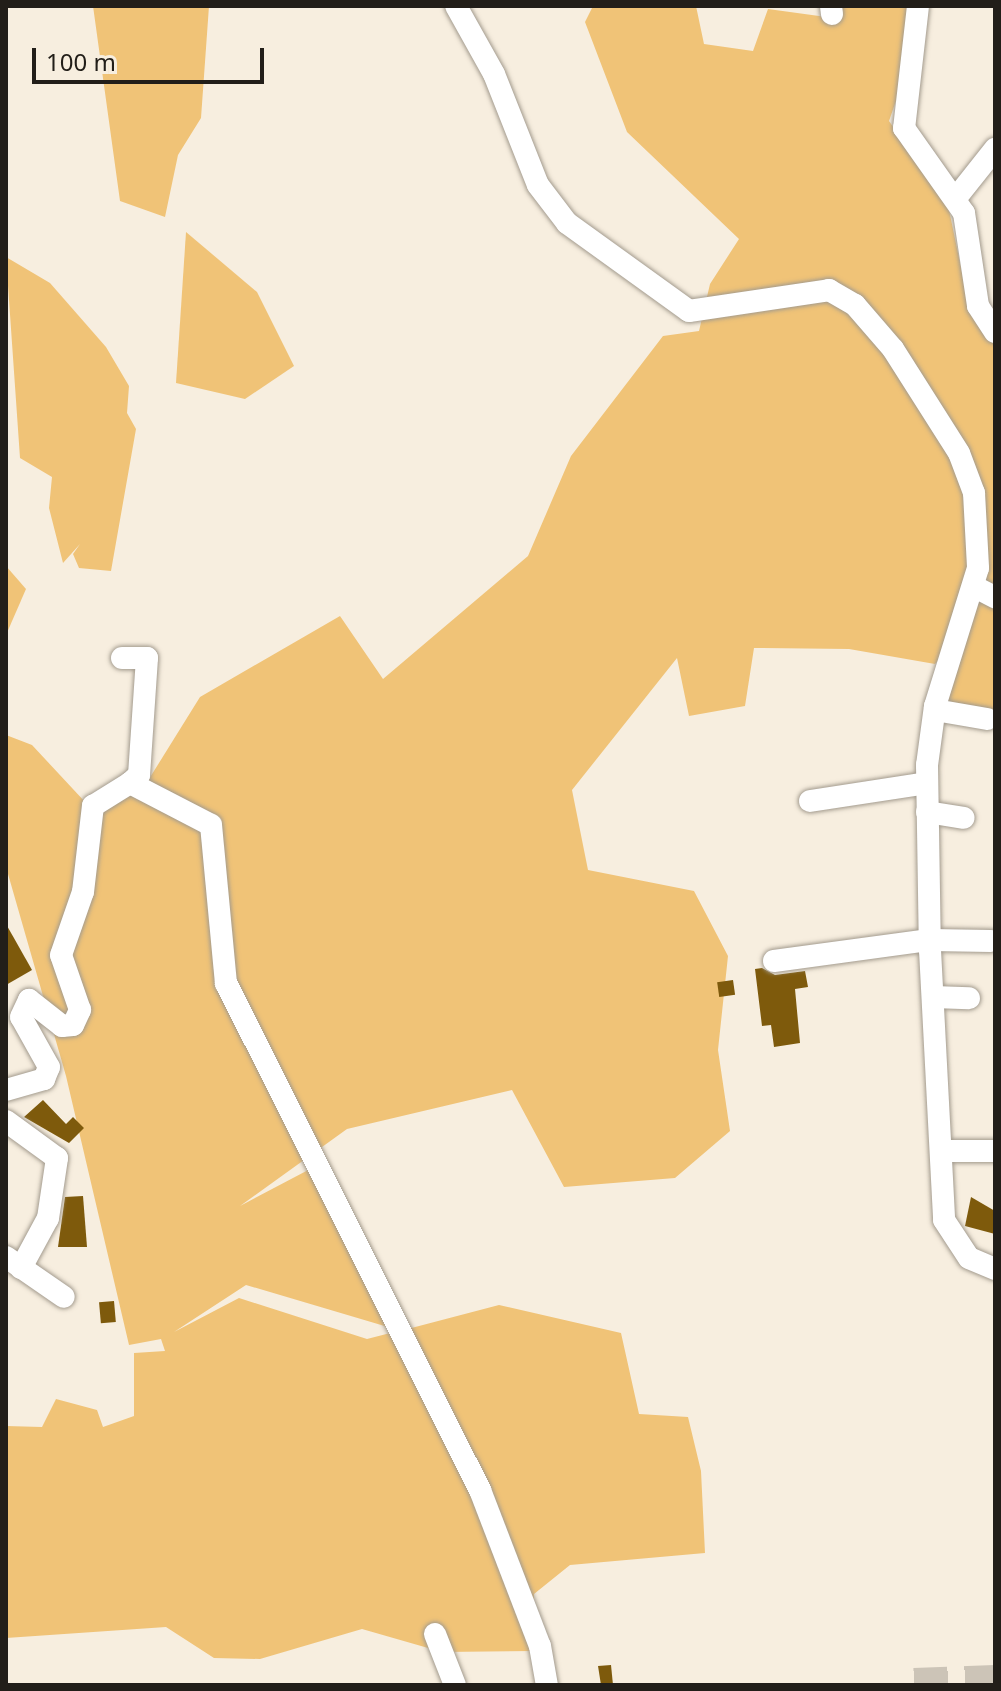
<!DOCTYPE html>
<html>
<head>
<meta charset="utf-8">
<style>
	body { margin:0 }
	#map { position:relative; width:1001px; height:1691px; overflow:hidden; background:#f7eedf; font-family:"Noto Sans",sans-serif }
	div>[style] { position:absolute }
	.green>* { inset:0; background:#f0c377 }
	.building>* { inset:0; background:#7e5a0c; transform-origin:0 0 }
	.highway-tunnel>* { height:34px; margin-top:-17px; transform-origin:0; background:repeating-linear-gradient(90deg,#ccc4b7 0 34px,transparent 0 51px) }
	.roads { filter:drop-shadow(0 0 2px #a39b8e) drop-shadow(0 0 2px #a39b8e) }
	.minor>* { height:22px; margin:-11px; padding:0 11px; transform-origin:11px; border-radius:11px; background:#fff }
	span { translate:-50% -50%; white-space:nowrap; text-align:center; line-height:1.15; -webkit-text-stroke:8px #f7eedf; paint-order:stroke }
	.frame { position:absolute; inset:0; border:8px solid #221e19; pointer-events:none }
	.scale { position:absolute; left:32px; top:48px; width:232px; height:36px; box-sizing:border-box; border:4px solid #221e19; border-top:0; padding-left:10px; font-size:24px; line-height:28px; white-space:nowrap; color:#221e19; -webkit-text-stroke:6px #f7eedf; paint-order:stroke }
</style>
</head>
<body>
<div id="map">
	<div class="green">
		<i style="clip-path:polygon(93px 6px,209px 6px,201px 118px,178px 155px,165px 217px,120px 201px)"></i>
		<i style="clip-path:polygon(evenodd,593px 6px,696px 6px,704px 44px,753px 51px,768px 9px,841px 19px,839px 6px,929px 6px,889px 121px,948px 205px,970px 311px,995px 345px,995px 728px,943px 708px,958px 637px,935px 664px,849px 649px,754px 648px,745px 706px,689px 716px,677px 658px,572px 790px,588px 870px,694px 891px,728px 956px,718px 1050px,730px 1131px,675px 1178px,564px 1187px,512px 1090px,347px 1129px,240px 1206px,312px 1168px,400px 1331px,499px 1305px,621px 1333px,639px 1414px,688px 1417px,701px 1471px,705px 1553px,570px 1565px,534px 1594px,534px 1651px,442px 1652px,362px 1629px,260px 1659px,214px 1658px,166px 1627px,6px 1638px,6px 1426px,42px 1427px,56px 1399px,97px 1410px,103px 1427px,134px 1416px,134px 1353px,165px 1351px,161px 1339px,129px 1345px,66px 1076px,6px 867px,6px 735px,32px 745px,86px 803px,149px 779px,200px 697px,340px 616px,383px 679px,528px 556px,571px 456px,663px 336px,699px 331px,710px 284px,739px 239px,627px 132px,585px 22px,593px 6px,246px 1285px,398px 1330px,398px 1331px,367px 1339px,239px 1298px,174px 1332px,246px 1285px)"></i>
		<i style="clip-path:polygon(186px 232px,257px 292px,294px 366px,245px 399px,176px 383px)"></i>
		<i style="clip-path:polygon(6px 257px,50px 283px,106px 347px,129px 386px,127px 413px,136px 429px,111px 571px,79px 568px,73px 554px,80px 544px,63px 563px,49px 508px,52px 477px,20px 458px)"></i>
		<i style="clip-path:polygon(6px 566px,26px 589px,6px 635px)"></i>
	</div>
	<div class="building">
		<i style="clip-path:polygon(6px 924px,32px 970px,6px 985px)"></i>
		<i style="clip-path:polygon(762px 968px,775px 975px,805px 971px,808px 987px,795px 989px,800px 1043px,774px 1047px,771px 1025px,762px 1026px,755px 969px)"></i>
		<i style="left:733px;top:980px;width:15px;height:16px;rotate:82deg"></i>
		<i style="clip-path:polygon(43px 1100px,66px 1124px,73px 1117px,84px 1128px,69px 1143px,24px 1117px)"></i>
		<i style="clip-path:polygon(83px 1196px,87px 1247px,58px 1247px,65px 1197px)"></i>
		<i style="clip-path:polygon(971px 1197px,995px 1211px,995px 1234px,965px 1226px)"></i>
		<i style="left:114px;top:1301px;width:21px;height:15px;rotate:85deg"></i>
		<i style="clip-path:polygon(611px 1665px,613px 1685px,601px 1685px,598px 1666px)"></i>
	</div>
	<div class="highway-tunnel">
		<i style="left:914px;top:1685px;width:81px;rotate:-2.1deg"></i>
	</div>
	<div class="roads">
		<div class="minor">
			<i style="left:456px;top:6px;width:78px;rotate:60.8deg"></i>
			<i style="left:494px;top:74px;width:119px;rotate:68.4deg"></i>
			<i style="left:538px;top:185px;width:48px;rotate:52.7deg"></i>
			<i style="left:567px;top:223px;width:150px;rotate:35.8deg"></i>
			<i style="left:689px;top:311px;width:142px;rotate:-8.5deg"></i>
			<i style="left:829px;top:290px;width:30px;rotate:30deg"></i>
			<i style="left:855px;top:305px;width:58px;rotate:49.2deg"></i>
			<i style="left:893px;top:349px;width:123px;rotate:57.6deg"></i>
			<i style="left:959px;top:453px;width:43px;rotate:69.4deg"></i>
			<i style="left:974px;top:493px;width:75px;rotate:86.9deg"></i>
			<i style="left:978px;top:568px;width:145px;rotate:107.3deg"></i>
			<i style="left:935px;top:706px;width:60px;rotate:97.7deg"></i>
			<i style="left:927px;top:765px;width:185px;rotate:89.1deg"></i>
			<i style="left:930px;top:950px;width:270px;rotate:87deg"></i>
			<i style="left:944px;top:1220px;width:45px;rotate:56.7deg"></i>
			<i style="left:969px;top:1258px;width:28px;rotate:23deg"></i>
			<i style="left:831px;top:6px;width:8px;rotate:83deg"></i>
			<i style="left:918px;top:6px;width:123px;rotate:96.5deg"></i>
			<i style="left:904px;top:128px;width:104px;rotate:54.8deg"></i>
			<i style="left:964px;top:213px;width:94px;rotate:81.4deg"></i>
			<i style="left:978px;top:306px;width:31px;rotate:57deg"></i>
			<i style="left:956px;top:198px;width:63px;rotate:-51.5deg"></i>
			<i style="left:973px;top:586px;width:25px;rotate:27deg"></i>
			<i style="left:122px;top:658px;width:25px"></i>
			<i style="left:147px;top:658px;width:117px;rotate:93.9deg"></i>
			<i style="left:139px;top:775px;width:12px;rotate:138deg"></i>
			<i style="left:935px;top:710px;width:53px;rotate:9.8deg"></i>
			<i style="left:810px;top:801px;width:118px;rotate:-8.7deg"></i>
			<i style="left:927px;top:812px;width:37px;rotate:9deg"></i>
			<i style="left:774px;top:961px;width:157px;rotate:-7.7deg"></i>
			<i style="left:930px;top:940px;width:61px;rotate:0.9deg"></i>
			<i style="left:933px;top:997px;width:36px;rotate:2deg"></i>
			<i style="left:6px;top:1090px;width:40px;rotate:-16deg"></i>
			<i style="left:44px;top:1079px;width:13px;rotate:-67deg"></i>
			<i style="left:49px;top:1067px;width:57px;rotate:-119.2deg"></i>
			<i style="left:21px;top:1017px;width:19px;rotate:-65deg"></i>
			<i style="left:29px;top:1000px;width:42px;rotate:38.2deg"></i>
			<i style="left:62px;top:1026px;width:11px;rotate:-5deg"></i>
			<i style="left:73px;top:1025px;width:17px;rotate:-65deg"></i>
			<i style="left:80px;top:1010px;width:58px;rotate:-109.1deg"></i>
			<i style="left:61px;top:955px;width:67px;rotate:-70.8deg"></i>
			<i style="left:83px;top:892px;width:87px;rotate:-83.4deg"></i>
			<i style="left:93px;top:806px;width:44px;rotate:-31.9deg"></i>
			<i style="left:130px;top:783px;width:91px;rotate:27.4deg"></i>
			<i style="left:211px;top:825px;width:159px;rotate:84.6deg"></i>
			<i style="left:226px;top:983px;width:567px;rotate:63.39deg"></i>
			<i style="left:480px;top:1490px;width:167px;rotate:69deg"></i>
			<i style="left:540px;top:1646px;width:40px;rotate:80deg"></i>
			<i style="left:6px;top:1121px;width:63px;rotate:36deg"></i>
			<i style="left:57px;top:1158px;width:61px;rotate:98.5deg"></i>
			<i style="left:48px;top:1218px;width:57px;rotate:118.4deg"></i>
			<i style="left:942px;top:1151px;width:53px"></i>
			<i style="left:6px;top:1257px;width:70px;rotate:34.6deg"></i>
			<i style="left:435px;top:1634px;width:55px;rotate:68.6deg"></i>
		</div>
	</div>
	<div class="frame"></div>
	<div class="scale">100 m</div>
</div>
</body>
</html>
